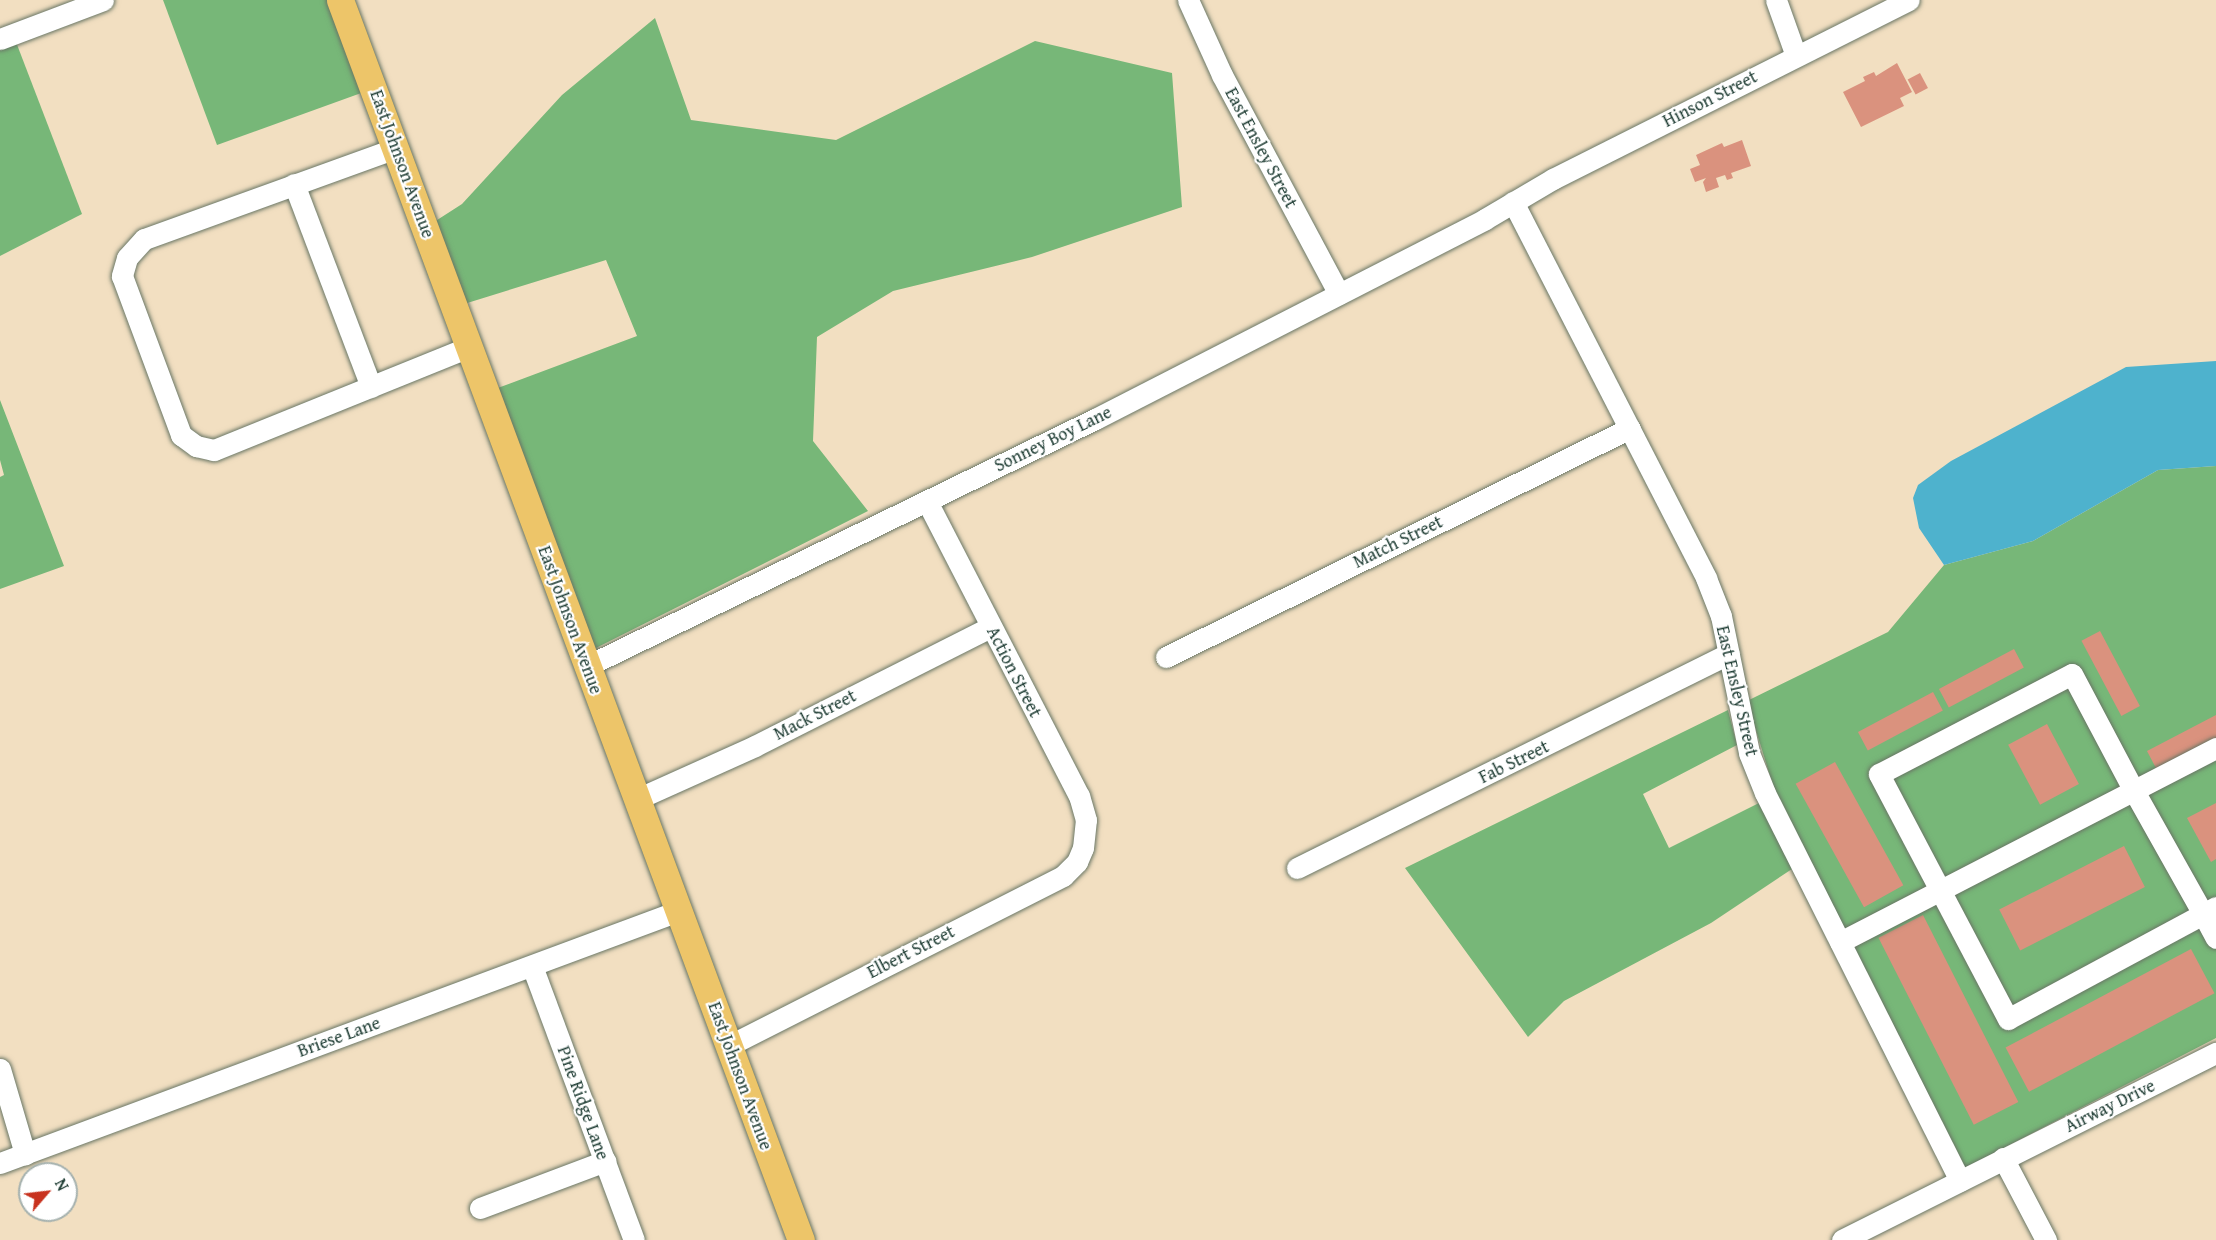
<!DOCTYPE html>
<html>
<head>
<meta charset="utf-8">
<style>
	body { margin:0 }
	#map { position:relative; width:2216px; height:1240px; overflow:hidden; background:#f2dfc1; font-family:"Gentium Book Plus",serif }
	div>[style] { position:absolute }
	.forest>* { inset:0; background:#77b778 }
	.water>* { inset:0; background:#4eb2cd }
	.building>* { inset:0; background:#da927e; transform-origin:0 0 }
	.roads { filter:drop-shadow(0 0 2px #697665) drop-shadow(0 0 2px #697665) }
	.minor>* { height:21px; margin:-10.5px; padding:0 10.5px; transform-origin:10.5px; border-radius:10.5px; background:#fff }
	.major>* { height:27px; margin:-13.5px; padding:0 13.5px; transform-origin:13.5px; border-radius:13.5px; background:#edc569 }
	span { translate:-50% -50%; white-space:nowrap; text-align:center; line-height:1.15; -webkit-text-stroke:4.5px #fff; paint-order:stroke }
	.street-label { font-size:18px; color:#1f3d34 }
	.north { position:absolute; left:18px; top:1162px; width:60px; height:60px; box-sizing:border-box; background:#fff; border:2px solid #a5b1ae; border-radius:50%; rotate:62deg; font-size:16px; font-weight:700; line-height:24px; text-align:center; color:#1f3d34 }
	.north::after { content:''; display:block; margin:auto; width:21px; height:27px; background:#c8321e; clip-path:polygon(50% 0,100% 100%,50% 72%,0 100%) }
</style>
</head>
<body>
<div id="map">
	<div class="forest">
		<i style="clip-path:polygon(163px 0,329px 0,364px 92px,217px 145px)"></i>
		<i style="clip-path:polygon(655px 18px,691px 120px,836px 140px,1035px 41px,1172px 73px,1182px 207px,1032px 257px,893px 291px,817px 337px,813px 441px,868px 511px,592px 650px,495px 389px,637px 336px,606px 260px,464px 304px,434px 222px,462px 204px,562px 95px)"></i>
		<i style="clip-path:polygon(16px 42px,82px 214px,0 256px,0 48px)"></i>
		<i style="clip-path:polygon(0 400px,64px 566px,0 589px,0 477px,4px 475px,0 460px)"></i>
		<i style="clip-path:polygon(2216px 466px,2216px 1038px,1965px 1168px,1774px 789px,1747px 701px,1888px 632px,1944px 565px,2033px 541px,2158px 470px)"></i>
		<i style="clip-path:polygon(1728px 710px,1737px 745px,1643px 794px,1669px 848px,1759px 803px,1792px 869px,1711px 923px,1564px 1001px,1528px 1037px,1405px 868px)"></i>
	</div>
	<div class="water">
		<i style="clip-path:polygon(2216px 361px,2216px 466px,2158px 470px,2033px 541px,1944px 565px,1919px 528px,1913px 498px,1918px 485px,1951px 461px,2126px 367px)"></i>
	</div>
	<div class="building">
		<i style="clip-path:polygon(1897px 63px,1912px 92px,1900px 98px,1904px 106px,1861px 127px,1843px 92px,1865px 81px,1863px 77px,1874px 72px,1876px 76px)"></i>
		<i style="left:1920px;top:73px;width:17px;height:14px;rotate:62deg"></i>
		<i style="clip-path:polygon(1742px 140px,1751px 166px,1731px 173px,1733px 178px,1727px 180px,1725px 175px,1716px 178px,1719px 187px,1706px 192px,1703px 182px,1706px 178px,1695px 182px,1690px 169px,1700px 165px,1696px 155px,1722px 143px,1724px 147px)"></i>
		<i style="left:2100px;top:631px;width:85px;height:21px;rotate:62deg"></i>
		<i style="left:2014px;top:649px;width:21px;height:85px;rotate:62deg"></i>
		<i style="left:1933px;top:692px;width:21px;height:85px;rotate:62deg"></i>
		<i style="clip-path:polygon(2216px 715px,2216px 739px,2157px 770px,2147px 751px)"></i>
		<i style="left:2047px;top:724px;width:68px;height:44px;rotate:62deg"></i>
		<i style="left:1835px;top:762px;width:141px;height:45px;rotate:61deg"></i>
		<i style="clip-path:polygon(2216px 803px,2216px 859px,2211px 862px,2187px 818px)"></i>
		<i style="left:2124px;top:846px;width:46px;height:140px;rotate:63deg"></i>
		<i style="left:1923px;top:915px;width:210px;height:50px;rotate:63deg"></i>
		<i style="left:2191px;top:949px;width:50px;height:210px;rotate:62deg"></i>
	</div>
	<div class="roads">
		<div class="minor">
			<i style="left:1188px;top:0;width:82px;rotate:65.6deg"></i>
			<i style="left:1222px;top:75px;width:248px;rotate:61.9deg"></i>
			<i style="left:1776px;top:0;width:59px;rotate:70.3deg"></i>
			<i style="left:0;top:39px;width:110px;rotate:-20.7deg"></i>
			<i style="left:396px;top:148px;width:268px;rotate:160.1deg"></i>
			<i style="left:144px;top:239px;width:25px;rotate:132deg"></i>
			<i style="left:127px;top:258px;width:19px;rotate:106deg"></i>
			<i style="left:122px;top:276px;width:170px;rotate:69.6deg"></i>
			<i style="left:181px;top:435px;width:19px;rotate:36deg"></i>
			<i style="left:196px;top:446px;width:18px;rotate:13deg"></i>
			<i style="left:214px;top:450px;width:275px;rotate:-22deg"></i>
			<i style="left:294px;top:184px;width:217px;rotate:69.2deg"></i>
			<i style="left:1513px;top:202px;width:423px;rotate:62.8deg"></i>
			<i style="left:1706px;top:578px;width:41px;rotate:68.5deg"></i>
			<i style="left:1721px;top:616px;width:140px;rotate:78.4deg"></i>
			<i style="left:1749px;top:753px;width:43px;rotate:68.2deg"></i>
			<i style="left:1765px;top:793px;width:434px;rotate:63.3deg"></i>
			<i style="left:1166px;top:657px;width:517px;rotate:-26.27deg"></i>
			<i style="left:587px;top:666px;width:565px;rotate:-25.93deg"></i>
			<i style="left:1095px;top:419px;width:438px;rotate:-27.1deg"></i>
			<i style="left:1485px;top:219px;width:79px;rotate:-30.5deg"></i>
			<i style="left:1553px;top:179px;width:398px;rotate:-26.7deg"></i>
			<i style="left:637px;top:799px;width:129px;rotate:-24.2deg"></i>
			<i style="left:755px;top:746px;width:264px;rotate:-26.8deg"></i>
			<i style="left:1297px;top:868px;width:482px;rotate:-26.4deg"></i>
			<i style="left:2216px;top:907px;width:236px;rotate:151.7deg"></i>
			<i style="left:2008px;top:1019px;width:277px;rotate:-117.8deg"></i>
			<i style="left:1879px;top:774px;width:217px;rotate:-27.4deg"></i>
			<i style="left:2072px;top:674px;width:132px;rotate:62.1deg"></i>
			<i style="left:2134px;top:791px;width:141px;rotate:60.7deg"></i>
			<i style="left:2203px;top:914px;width:27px;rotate:62deg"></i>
			<i style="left:1840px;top:942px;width:423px;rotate:-27.3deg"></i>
			<i style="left:532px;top:966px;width:292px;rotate:69.6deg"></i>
			<i style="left:728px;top:1046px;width:376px;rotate:-26.9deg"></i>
			<i style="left:1063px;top:876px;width:20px;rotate:-45deg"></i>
			<i style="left:1077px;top:862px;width:15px;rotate:-67deg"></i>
			<i style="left:1083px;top:848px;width:28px;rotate:-84deg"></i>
			<i style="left:1086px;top:820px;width:25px;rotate:-106deg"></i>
			<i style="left:1079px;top:796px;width:332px;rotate:-117.3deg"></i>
			<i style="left:0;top:1069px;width:89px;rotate:73.6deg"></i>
			<i style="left:2003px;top:1158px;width:93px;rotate:62.3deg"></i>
			<i style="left:0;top:1163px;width:723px;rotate:-20.39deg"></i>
			<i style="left:480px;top:1208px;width:134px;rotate:-20.6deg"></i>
			<i style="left:1842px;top:1240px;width:418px;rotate:-26.6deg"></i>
		</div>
		<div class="major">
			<i style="left:340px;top:0;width:1323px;rotate:69.61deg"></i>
		</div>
	</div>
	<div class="street-label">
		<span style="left:1710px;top:99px;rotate:-27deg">Hinson Street</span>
		<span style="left:1261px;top:148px;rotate:62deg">East Ensley Street</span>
		<span style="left:402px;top:164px;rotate:70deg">East Johnson Avenue</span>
		<span style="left:1053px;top:439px;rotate:-26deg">Sonney Boy Lane</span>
		<span style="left:1398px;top:542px;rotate:-26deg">Match Street</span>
		<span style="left:570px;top:620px;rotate:70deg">East Johnson Avenue</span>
		<span style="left:1014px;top:672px;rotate:63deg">Action Street</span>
		<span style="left:1737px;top:691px;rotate:77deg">East Ensley Street</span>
		<span style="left:815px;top:715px;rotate:-27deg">Mack Street</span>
		<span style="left:1514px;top:762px;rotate:-26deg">Fab Street</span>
		<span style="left:911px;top:952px;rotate:-27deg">Elbert Street</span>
		<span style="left:339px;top:1037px;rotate:-20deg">Briese Lane</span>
		<span style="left:740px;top:1076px;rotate:70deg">East Johnson Avenue</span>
		<span style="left:583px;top:1103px;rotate:70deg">Pine Ridge Lane</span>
		<span style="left:2110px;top:1106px;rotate:-26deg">Airway Drive</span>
	</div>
	<div class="north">N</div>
</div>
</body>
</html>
